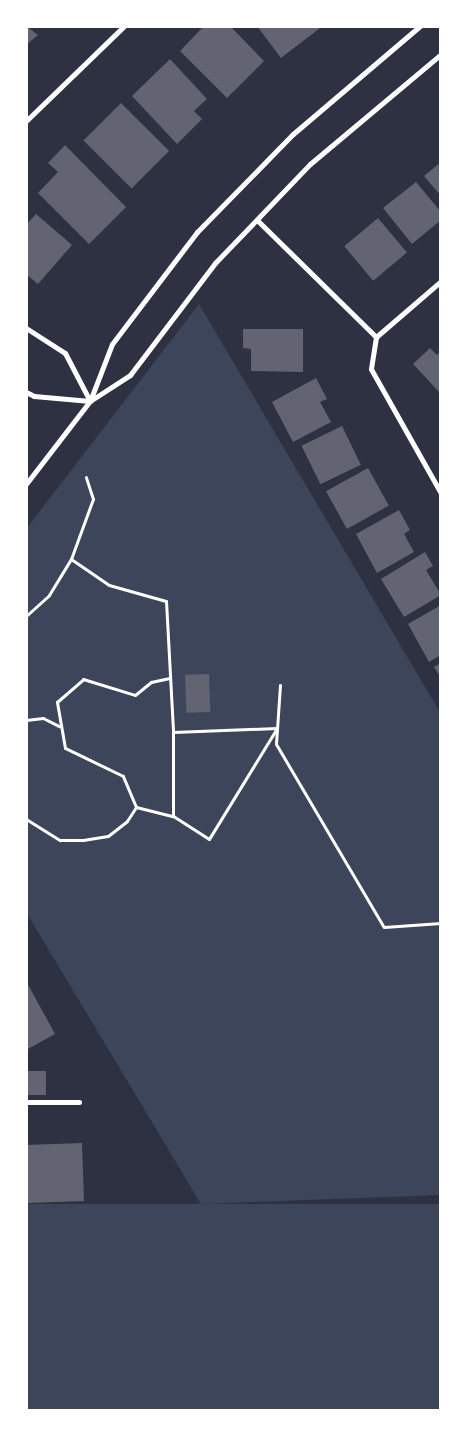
<!DOCTYPE html>
<html>
<head>
<meta charset="utf-8">
<style>
	body { margin:0 }
	#map { position:relative; width:467px; height:1437px; overflow:hidden; background:#2d3142; font-family:"Archivo Narrow",sans-serif }
	div>[style] { position:absolute }
	.green>* { inset:0; background:#3c4559; transform-origin:0 0 }
	.building>* { inset:0; background:#626471; transform-origin:0 0 }
	.path>* { height:3px; margin:-1.5px; padding:0 1.5px; transform-origin:1.5px; border-radius:1.5px; background:#fff }
	.minor>* { height:5px; margin:-2.5px; padding:0 2.5px; transform-origin:2.5px; border-radius:2.5px; background:#fff }
	span { translate:-50% -50%; white-space:nowrap; text-align:center; line-height:1.15; -webkit-text-stroke:4px #fff; paint-order:stroke }
	.frame { position:absolute; inset:0; border:28px solid #fff; pointer-events:none }
</style>
</head>
<body>
<div id="map">
	<div class="green">
		<i style="clip-path:polygon(199px 304px,441px 714px,441px 1195px,201px 1204px,26px 912px,26px 529px)"></i>
		<i style="left:441px;top:1204px;width:207px;height:415px;rotate:90deg"></i>
	</div>
	<div class="building">
		<i style="clip-path:polygon(26px 26px,38px 35px,26px 45px)"></i>
		<i style="clip-path:polygon(204px 26px,230px 26px,264px 61px,227px 98px,180px 51px)"></i>
		<i style="clip-path:polygon(257px 26px,319px 26px,320px 28px,281px 58px)"></i>
		<i style="clip-path:polygon(170px 59px,207px 99px,194px 111px,202px 119px,177px 144px,132px 96px)"></i>
		<i style="left:121px;top:103px;width:68px;height:53px;rotate:45deg"></i>
		<i style="clip-path:polygon(65px 145px,126px 207px,89px 244px,38px 193px,58px 172px,48px 163px)"></i>
		<i style="clip-path:polygon(441px 162px,441px 196px,424px 176px)"></i>
		<i style="clip-path:polygon(416px 182px,441px 212px,441px 220px,412px 244px,383px 208px)"></i>
		<i style="clip-path:polygon(36px 214px,72px 245px,38px 284px,26px 274px,26px 225px)"></i>
		<i style="left:378px;top:218px;width:45px;height:44px;rotate:50deg"></i>
		<i style="clip-path:polygon(243px 329px,303px 329px,303px 372px,251px 371px,251px 349px,243px 348px)"></i>
		<i style="clip-path:polygon(430px 348px,437px 355px,441px 351px,441px 394px,413px 364px)"></i>
		<i style="clip-path:polygon(316px 378px,327px 399px,320px 402px,331px 422px,293px 442px,272px 402px)"></i>
		<i style="left:342px;top:426px;width:43px;height:45px;rotate:64deg"></i>
		<i style="left:368px;top:468px;width:43px;height:48px;rotate:61deg"></i>
		<i style="clip-path:polygon(399px 510px,410px 530px,404px 534px,414px 552px,377px 573px,356px 534px)"></i>
		<i style="clip-path:polygon(425px 552px,433px 566px,426px 570px,441px 595px,404px 617px,381px 579px)"></i>
		<i style="clip-path:polygon(441px 605px,441px 655px,429px 662px,408px 624px)"></i>
		<i style="clip-path:polygon(441px 663px,441px 678px,434px 667px)"></i>
		<i style="left:209px;top:674px;width:38px;height:24px;rotate:88deg"></i>
		<i style="clip-path:polygon(26px 981px,55px 1034px,26px 1050px)"></i>
		<i style="left:26px;top:1071px;width:20px;height:24px"></i>
		<i style="left:82px;top:1143px;width:58px;height:56px;rotate:88deg"></i>
	</div>
	<div class="path">
		<i style="left:71px;top:559px;width:64px;rotate:-69.9deg"></i>
		<i style="left:93px;top:499px;width:23px;rotate:-108deg"></i>
		<i style="left:26px;top:616px;width:31px;rotate:-42deg"></i>
		<i style="left:49px;top:595px;width:42px;rotate:-58.6deg"></i>
		<i style="left:71px;top:559px;width:46px;rotate:34.4deg"></i>
		<i style="left:109px;top:585px;width:59px;rotate:15.7deg"></i>
		<i style="left:166px;top:601px;width:131px;rotate:86.9deg"></i>
		<i style="left:280px;top:685px;width:59px;rotate:93.9deg"></i>
		<i style="left:276px;top:744px;width:212px;rotate:59.5deg"></i>
		<i style="left:384px;top:927px;width:57px;rotate:-4deg"></i>
		<i style="left:26px;top:720px;width:17px;rotate:-7deg"></i>
		<i style="left:43px;top:718px;width:18px;rotate:27deg"></i>
		<i style="left:277px;top:728px;width:130px;rotate:121.5deg"></i>
		<i style="left:209px;top:839px;width:43px;rotate:-147.4deg"></i>
		<i style="left:173px;top:816px;width:84px;rotate:-90deg"></i>
		<i style="left:173px;top:732px;width:104px;rotate:-2.2deg"></i>
		<i style="left:136px;top:807px;width:34px;rotate:-113deg"></i>
		<i style="left:123px;top:776px;width:64px;rotate:-154.2deg"></i>
		<i style="left:65px;top:748px;width:47px;rotate:-99.9deg"></i>
		<i style="left:57px;top:702px;width:35px;rotate:-41deg"></i>
		<i style="left:83px;top:679px;width:54px;rotate:17.1deg"></i>
		<i style="left:135px;top:695px;width:21px;rotate:-39deg"></i>
		<i style="left:151px;top:682px;width:19px;rotate:-12deg"></i>
		<i style="left:26px;top:819px;width:40px;rotate:32deg"></i>
		<i style="left:60px;top:840px;width:23px"></i>
		<i style="left:83px;top:840px;width:25px;rotate:-9deg"></i>
		<i style="left:108px;top:836px;width:24px;rotate:-38deg"></i>
		<i style="left:127px;top:821px;width:17px;rotate:-57deg"></i>
		<i style="left:136px;top:807px;width:38px;rotate:14deg"></i>
	</div>
	<div class="minor">
		<i style="left:26px;top:121px;width:136px;rotate:-44.1deg"></i>
		<i style="left:257px;top:220px;width:167px;rotate:44.5deg"></i>
		<i style="left:26px;top:328px;width:46px;rotate:32.7deg"></i>
		<i style="left:65px;top:353px;width:54px;rotate:62.5deg"></i>
		<i style="left:376px;top:337px;width:32px;rotate:99deg"></i>
		<i style="left:371px;top:369px;width:142px;rotate:60.6deg"></i>
		<i style="left:376px;top:337px;width:86px;rotate:-40.7deg"></i>
		<i style="left:26px;top:392px;width:9px;rotate:27deg"></i>
		<i style="left:34px;top:396px;width:56px;rotate:5.1deg"></i>
		<i style="left:90px;top:401px;width:48px;rotate:-33deg"></i>
		<i style="left:130px;top:375px;width:141px;rotate:-52.8deg"></i>
		<i style="left:215px;top:263px;width:137px;rotate:-46.2deg"></i>
		<i style="left:310px;top:164px;width:171px;rotate:-40deg"></i>
		<i style="left:26px;top:484px;width:105px;rotate:-52.4deg"></i>
		<i style="left:90px;top:401px;width:61px;rotate:-68.9deg"></i>
		<i style="left:112px;top:344px;width:141px;rotate:-52.8deg"></i>
		<i style="left:197px;top:232px;width:137px;rotate:-45.6deg"></i>
		<i style="left:293px;top:134px;width:167px;rotate:-40.4deg"></i>
		<i style="left:26px;top:1102px;width:53px"></i>
	</div>
	<div class="frame"></div>
</div>
</body>
</html>
